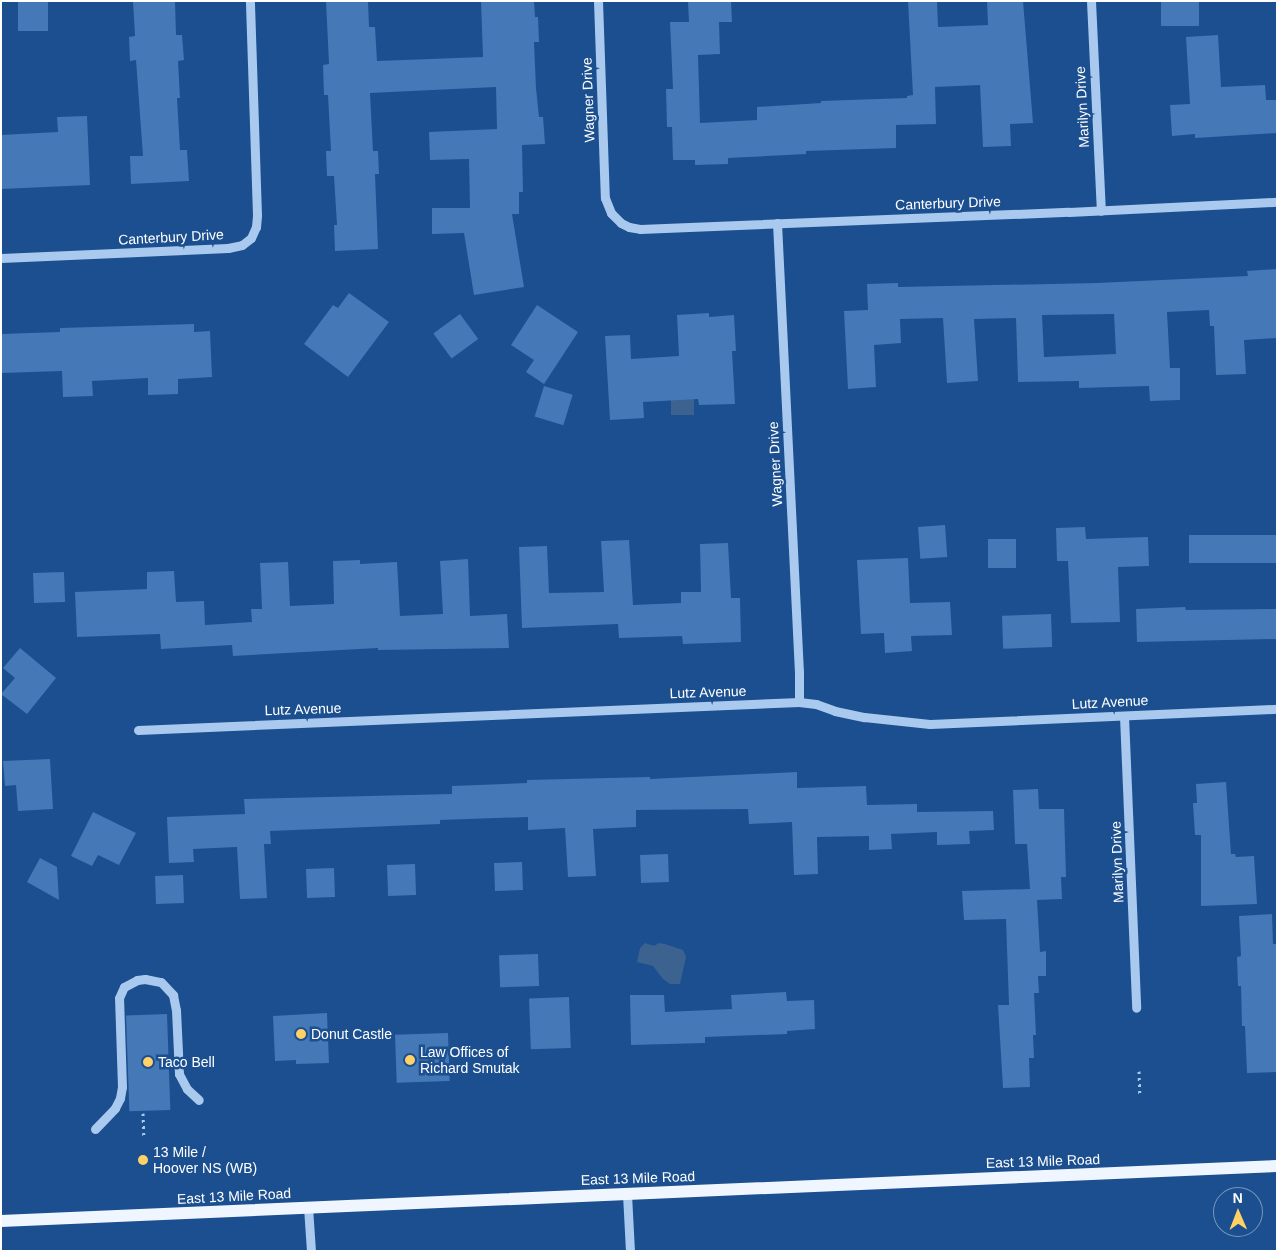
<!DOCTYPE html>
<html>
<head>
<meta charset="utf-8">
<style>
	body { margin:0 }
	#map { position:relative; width:1278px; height:1252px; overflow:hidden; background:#1b4f8f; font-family:Helvetica,sans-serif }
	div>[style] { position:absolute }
	.water>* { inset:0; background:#3c6290; transform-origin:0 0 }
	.building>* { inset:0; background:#4478b7; transform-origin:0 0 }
	.path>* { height:3px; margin-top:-1.5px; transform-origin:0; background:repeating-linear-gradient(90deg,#a9c9ee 0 2.5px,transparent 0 6.5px) }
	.minor>* { height:9px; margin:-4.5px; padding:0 4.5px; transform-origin:4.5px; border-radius:4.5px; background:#a9c9ee }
	.major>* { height:12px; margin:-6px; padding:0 6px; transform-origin:6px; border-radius:6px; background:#f0f6ff }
	.dots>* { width:14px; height:14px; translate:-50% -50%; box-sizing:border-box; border:2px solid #1b4f8f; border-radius:50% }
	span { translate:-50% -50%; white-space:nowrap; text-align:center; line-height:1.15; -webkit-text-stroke:5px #1b4f8f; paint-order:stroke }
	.street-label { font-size:14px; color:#fff }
	.poi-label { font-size:14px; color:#fff }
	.left { translate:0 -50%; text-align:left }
	.frame { position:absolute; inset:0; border:2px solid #fff; pointer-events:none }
	.north { position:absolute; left:1213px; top:1187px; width:50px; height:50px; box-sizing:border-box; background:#1b4f8f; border:1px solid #7695bc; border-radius:50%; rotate:359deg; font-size:14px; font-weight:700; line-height:20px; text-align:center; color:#fff }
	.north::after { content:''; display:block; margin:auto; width:18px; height:22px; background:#ffd166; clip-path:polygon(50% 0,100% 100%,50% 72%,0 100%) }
</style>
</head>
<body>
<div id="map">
	<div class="water">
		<i style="left:671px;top:376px;width:23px;height:39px"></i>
		<i style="clip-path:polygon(645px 943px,654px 946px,659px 943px,665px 944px,683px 950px,686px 957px,680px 984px,670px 984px,663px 979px,653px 966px,637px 962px,640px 948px)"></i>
	</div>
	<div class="building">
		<i style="left:18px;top:1px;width:30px;height:30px"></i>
		<i style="clip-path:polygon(133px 1px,175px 1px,176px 35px,182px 35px,184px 60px,178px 61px,180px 98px,177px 98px,180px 150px,187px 150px,189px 181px,131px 184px,130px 156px,143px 156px,136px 60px,130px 61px,129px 37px,135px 36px)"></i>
		<i style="clip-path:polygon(326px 1px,368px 1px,369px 27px,375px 27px,377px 61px,483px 57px,481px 1px,534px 1px,535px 17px,538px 17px,539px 42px,534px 42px,536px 88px,539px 117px,543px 117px,545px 144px,522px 145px,523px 192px,519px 192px,519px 214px,512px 214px,524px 287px,474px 295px,464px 233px,432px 234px,432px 208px,470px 208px,469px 159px,430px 160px,429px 132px,497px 129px,496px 87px,370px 93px,373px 151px,378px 151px,379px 174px,375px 174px,378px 249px,335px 251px,334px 225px,337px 225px,334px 176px,327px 176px,326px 151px,331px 151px,328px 95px,324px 95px,323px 65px,329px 64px)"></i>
		<i style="clip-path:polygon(688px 1px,731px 1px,732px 22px,719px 22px,720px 54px,698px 55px,700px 123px,757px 120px,757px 107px,821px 103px,821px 101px,907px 98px,907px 96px,913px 95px,908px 1px,937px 1px,938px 27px,988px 25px,987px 1px,1023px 1px,1033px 123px,1010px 124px,1011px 146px,983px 147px,980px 85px,935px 87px,936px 124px,896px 125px,896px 148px,806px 151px,806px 154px,728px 158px,728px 164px,695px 165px,695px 160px,673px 160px,672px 127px,667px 127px,666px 89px,673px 89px,670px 22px,689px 22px)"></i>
		<i style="left:1161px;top:1px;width:38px;height:25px"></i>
		<i style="clip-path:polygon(1218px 35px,1221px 87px,1265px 85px,1266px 100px,1277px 100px,1277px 133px,1195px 138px,1195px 134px,1172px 136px,1170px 105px,1190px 104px,1186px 37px)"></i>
		<i style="clip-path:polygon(87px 116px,90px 185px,1px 189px,1px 135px,58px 132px,57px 117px)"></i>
		<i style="clip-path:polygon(evenodd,1277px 269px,1277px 338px,1244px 340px,1246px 374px,1216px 375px,1214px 326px,1210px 326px,1209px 310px,1167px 312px,1170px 368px,1180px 368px,1180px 400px,1150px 401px,1149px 386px,1079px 388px,1079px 381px,1018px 382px,1016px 318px,974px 319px,978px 381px,947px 383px,943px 318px,900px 319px,901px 343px,874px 345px,876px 387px,848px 389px,844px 311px,868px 310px,867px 284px,898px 283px,898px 287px,1097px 283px,1248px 276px,1247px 271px,1277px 269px,1114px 314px,1116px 354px,1044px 357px,1042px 315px,1114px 314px)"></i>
		<i style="clip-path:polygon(349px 293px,389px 322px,348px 377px,304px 344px,333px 305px,338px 308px)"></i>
		<i style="clip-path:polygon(537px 305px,578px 332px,544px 384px,526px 372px,534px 360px,511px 345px)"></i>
		<i style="clip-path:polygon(709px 313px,709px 317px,734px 315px,736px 351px,732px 351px,735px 404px,699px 405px,698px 399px,643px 402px,644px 418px,610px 420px,605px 336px,630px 335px,631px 359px,679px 356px,677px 315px)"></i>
		<i style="left:460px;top:314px;width:31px;height:33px;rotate:54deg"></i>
		<i style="clip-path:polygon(194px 324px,194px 332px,210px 331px,212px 377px,178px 379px,178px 394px,148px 395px,148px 378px,92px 381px,93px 396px,63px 397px,62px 371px,1px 373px,1px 334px,60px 332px,60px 328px)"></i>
		<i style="left:544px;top:386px;width:30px;height:32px;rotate:17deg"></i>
		<i style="left:945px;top:525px;width:32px;height:27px;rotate:86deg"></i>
		<i style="clip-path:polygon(1085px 527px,1086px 539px,1148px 537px,1149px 566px,1118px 567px,1120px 622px,1071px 623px,1068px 561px,1057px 561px,1056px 528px)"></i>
		<i style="left:1277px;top:535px;width:28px;height:88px;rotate:90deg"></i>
		<i style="left:988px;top:539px;width:28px;height:29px"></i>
		<i style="clip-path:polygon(629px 540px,633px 605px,681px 603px,681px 592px,701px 592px,700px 544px,728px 543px,731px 598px,740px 598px,741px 642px,683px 644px,682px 636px,619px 638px,618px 624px,522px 628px,519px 547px,547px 546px,549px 593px,604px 592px,601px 541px)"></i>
		<i style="clip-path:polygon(908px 558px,910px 603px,950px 602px,952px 635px,911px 636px,912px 651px,885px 653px,884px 633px,861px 634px,857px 560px)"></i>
		<i style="clip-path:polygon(468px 559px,470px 616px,507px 614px,509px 648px,378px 650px,378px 648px,233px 656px,232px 645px,161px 649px,160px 634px,77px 637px,75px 592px,147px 589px,147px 572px,174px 571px,176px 602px,204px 601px,205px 625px,252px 622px,251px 609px,262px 609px,260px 563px,288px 562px,290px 606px,334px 604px,333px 561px,360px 560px,360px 564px,397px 562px,400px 616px,443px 614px,440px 561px)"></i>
		<i style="left:64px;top:572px;width:30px;height:31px;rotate:88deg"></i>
		<i style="clip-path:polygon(1185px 607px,1186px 610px,1277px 609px,1277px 639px,1137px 642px,1136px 609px)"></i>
		<i style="left:1051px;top:614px;width:33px;height:49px;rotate:88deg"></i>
		<i style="clip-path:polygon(20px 648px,56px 678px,27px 714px,1px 694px,15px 678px,3px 668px)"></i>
		<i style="clip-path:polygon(50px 759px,53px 809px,18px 811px,16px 785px,5px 786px,3px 761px)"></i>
		<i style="clip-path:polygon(797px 772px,797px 788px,866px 786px,867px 805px,917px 804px,917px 812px,993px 811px,994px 830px,969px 831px,970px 844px,937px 845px,937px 832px,891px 834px,892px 849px,869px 850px,869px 836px,817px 837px,818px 874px,794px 875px,792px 822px,749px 824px,748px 809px,636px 810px,636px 827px,593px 829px,596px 876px,568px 877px,565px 828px,528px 830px,528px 817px,440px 820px,440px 824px,270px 831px,271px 844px,264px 844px,267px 898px,240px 899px,237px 847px,193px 849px,194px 862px,169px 863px,167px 817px,245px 814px,244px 799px,452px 794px,452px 786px,527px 783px,527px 780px,650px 777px,650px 779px)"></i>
		<i style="clip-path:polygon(1226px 782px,1231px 854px,1235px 854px,1236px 857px,1254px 856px,1257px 904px,1201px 906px,1201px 835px,1195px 835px,1193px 803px,1197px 803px,1196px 784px)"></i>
		<i style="clip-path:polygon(1038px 789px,1039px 809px,1064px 809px,1066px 877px,1061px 877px,1062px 899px,1037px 900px,1040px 952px,1046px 951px,1046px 976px,1038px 976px,1039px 993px,1034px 993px,1036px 1035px,1033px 1035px,1034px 1058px,1029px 1058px,1030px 1087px,1003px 1088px,998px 1005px,1009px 1005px,1006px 919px,964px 920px,962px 891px,1030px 889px,1027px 844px,1015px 844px,1013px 790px)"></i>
		<i style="clip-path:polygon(93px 812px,136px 833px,119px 865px,98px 855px,92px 866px,71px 856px)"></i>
		<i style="left:668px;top:854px;width:28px;height:28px;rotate:88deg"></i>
		<i style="clip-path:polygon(40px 858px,57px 867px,59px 900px,27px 882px)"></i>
		<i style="left:522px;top:862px;width:28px;height:28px;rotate:88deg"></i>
		<i style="left:415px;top:864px;width:31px;height:28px;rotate:88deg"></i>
		<i style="left:334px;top:868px;width:29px;height:28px;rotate:88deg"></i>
		<i style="left:183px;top:875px;width:28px;height:28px;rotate:88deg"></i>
		<i style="clip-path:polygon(1272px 914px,1273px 944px,1277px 944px,1277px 1072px,1247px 1073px,1245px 1026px,1242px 1026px,1241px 986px,1238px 986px,1237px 957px,1241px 956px,1239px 916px)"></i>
		<i style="left:538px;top:954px;width:32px;height:39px;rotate:88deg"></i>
		<i style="clip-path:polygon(786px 992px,787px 1001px,814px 1000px,815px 1029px,787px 1031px,787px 1034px,705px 1037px,705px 1043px,631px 1045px,630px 995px,664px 995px,665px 1012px,732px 1009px,731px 995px)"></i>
		<i style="left:569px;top:997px;width:51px;height:40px;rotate:88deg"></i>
		<i style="clip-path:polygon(327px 1013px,329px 1063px,296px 1064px,296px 1060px,275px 1061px,273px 1016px)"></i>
		<i style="left:167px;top:1014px;width:96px;height:41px;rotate:88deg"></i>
		<i style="left:448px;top:1033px;width:48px;height:53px;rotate:88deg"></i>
	</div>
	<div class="path">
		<i style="left:1139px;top:1071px;width:23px;rotate:88deg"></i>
		<i style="left:143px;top:1113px;width:23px;rotate:88deg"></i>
	</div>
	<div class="minor">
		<i style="left:598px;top:1px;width:197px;rotate:88deg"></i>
		<i style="left:605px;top:198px;width:16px;rotate:68deg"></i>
		<i style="left:611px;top:213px;width:14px;rotate:45deg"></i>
		<i style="left:621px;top:223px;width:9px;rotate:27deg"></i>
		<i style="left:629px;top:227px;width:11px;rotate:10deg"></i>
		<i style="left:640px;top:229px;width:429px;rotate:-2.3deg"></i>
		<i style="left:1069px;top:212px;width:208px;rotate:-2.8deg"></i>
		<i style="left:1091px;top:1px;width:210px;rotate:87.3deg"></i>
		<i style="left:777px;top:223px;width:450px;rotate:87.2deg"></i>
		<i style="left:799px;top:672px;width:30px;rotate:90deg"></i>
		<i style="left:1px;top:258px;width:227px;rotate:-2.5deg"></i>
		<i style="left:228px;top:248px;width:14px;rotate:-12deg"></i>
		<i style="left:242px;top:245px;width:11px;rotate:-38deg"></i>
		<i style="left:251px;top:238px;width:12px;rotate:-66deg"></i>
		<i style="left:256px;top:227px;width:12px;rotate:-85deg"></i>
		<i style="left:257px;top:215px;width:214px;rotate:-91.9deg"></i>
		<i style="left:1124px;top:716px;width:292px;rotate:87.6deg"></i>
		<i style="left:138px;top:730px;width:662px;rotate:-2.43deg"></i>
		<i style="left:799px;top:702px;width:17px;rotate:7deg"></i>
		<i style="left:816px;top:704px;width:20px;rotate:20deg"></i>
		<i style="left:835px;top:711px;width:30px;rotate:12deg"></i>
		<i style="left:864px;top:717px;width:66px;rotate:6.1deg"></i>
		<i style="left:930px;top:724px;width:347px;rotate:-2.5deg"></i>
		<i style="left:95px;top:1129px;width:29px;rotate:-46deg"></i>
		<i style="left:115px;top:1108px;width:11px;rotate:-63deg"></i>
		<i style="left:120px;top:1098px;width:11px;rotate:-80deg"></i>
		<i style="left:122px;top:1087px;width:89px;rotate:-91.9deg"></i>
		<i style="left:119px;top:998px;width:12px;rotate:-66deg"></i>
		<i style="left:124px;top:987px;width:15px;rotate:-28deg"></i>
		<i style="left:137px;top:980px;width:8px;rotate:-7deg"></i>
		<i style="left:145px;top:979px;width:16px;rotate:11deg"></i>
		<i style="left:161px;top:982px;width:18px;rotate:47deg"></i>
		<i style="left:173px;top:995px;width:15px;rotate:79deg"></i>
		<i style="left:176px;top:1010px;width:64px;rotate:87.3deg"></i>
		<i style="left:179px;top:1074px;width:17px;rotate:62deg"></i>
		<i style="left:187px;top:1089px;width:16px;rotate:43deg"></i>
		<i style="left:627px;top:1194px;width:57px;rotate:87deg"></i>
		<i style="left:308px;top:1207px;width:44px;rotate:86.1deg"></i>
	</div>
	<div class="major">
		<i style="left:1px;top:1221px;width:1277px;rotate:-2.47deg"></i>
	</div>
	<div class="dots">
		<i style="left:301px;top:1034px;background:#ffd166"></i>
		<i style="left:410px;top:1060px;background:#ffd166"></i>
		<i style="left:148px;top:1062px;background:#ffd166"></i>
		<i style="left:143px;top:1160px;background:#ffd166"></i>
	</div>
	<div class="street-label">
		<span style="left:588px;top:100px;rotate:-92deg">Wagner Drive</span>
		<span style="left:1082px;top:107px;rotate:-93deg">Marilyn Drive</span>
		<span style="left:948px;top:203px;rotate:-2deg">Canterbury Drive</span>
		<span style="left:171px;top:237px;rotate:-3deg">Canterbury Drive</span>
		<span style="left:775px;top:464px;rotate:-93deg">Wagner Drive</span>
		<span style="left:708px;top:692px;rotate:-2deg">Lutz Avenue</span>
		<span style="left:1110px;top:702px;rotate:-3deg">Lutz Avenue</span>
		<span style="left:303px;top:709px;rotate:-2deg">Lutz Avenue</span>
		<span style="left:1117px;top:862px;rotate:-92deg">Marilyn Drive</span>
		<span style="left:1043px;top:1161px;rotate:-2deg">East 13 Mile Road</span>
		<span style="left:638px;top:1178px;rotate:-2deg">East 13 Mile Road</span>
		<span style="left:234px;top:1196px;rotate:-3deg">East 13 Mile Road</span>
	</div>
	<div class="poi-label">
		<span class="left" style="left:311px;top:1034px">Donut Castle</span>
		<span class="left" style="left:420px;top:1060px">Law Offices of<br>Richard Smutak</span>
		<span class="left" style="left:158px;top:1062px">Taco Bell</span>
		<span class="left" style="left:153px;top:1160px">13 Mile /<br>Hoover NS (WB)</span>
	</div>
	<div class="frame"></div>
	<div class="north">N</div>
</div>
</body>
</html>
